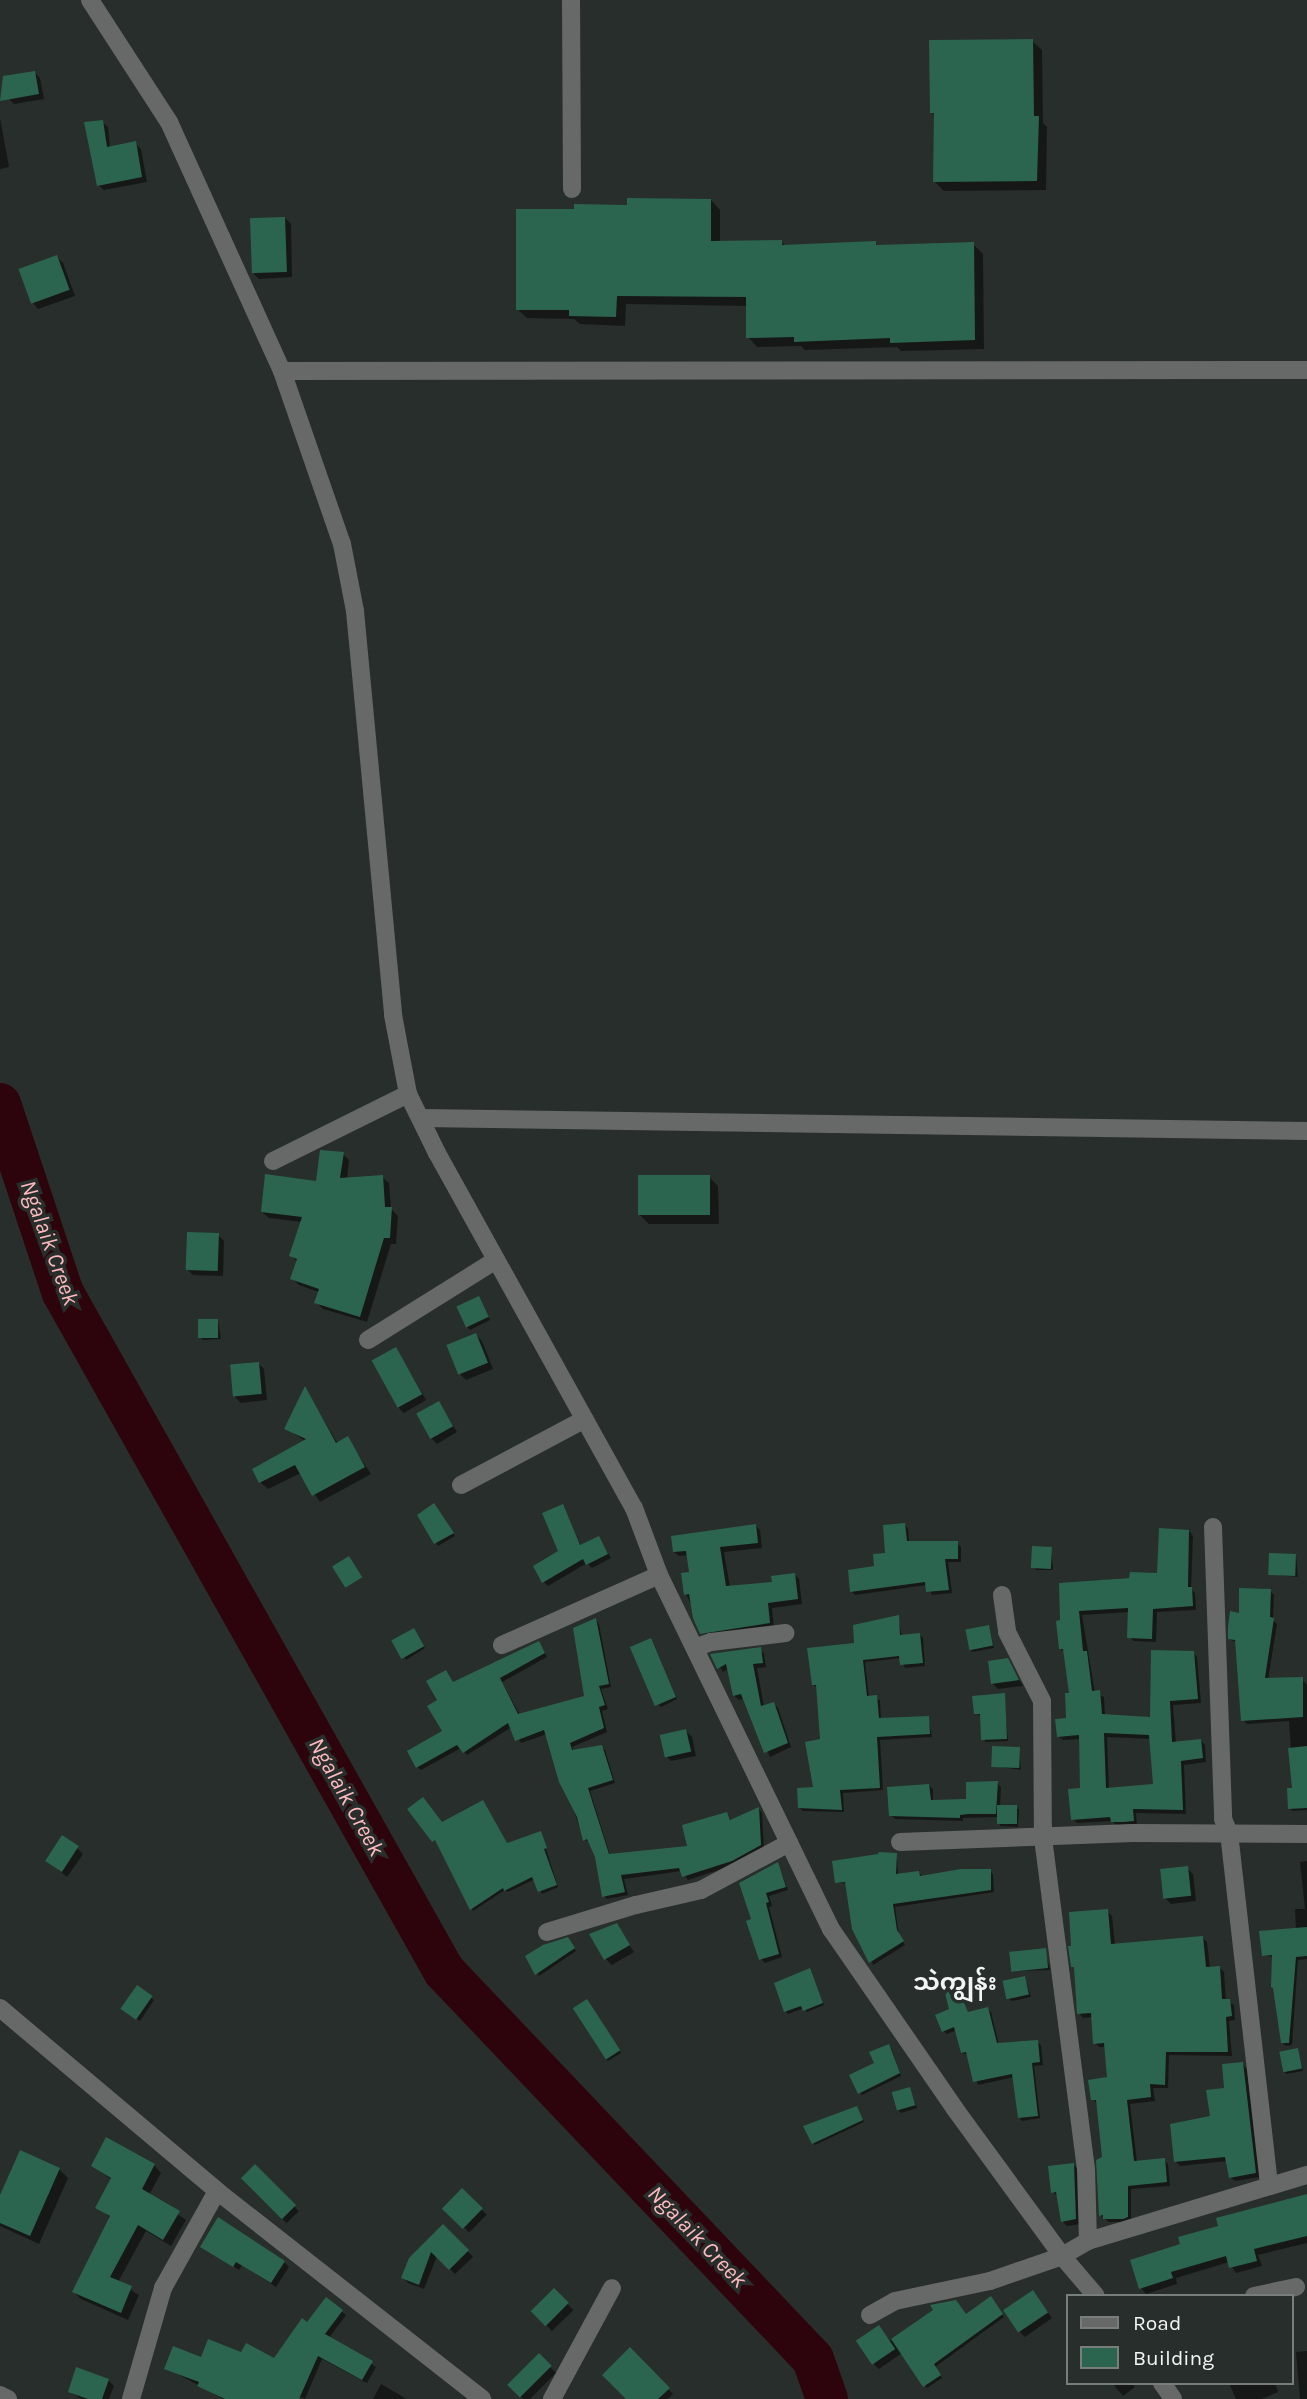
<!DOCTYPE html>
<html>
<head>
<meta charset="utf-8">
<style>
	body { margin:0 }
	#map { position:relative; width:1307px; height:2399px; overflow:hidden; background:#282e2b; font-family:Karla,"Noto Sans Myanmar",sans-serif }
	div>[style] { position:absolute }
	.shadow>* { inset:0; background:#0007; transform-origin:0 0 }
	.river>* { height:42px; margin:-21px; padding:0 21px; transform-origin:21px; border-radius:21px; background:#2e040c }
	.building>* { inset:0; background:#2c654f; transform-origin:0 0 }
	.street>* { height:18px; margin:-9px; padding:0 9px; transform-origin:9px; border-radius:9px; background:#666967 }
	span { translate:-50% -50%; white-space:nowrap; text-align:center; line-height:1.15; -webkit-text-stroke:7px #282e2b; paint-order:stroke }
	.water-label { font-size:23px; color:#ffbabf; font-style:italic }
	.quarter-label { font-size:24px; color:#f1f5f3; font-weight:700 }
	.legend { position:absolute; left:1066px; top:2294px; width:228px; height:91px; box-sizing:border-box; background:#282e2b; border:2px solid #787e7b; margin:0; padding:9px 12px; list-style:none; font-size:21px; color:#f1f5f3 }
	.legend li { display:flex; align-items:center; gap:14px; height:35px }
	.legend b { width:35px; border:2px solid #787e7b }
</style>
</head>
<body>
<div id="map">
	<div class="shadow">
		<i style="clip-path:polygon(1032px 41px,1042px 50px,1043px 123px,1047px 127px,1046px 190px,944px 191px,935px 182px,936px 117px,932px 113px)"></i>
		<i style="clip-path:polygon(35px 73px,40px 78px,44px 99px,14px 104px,8px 98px)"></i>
		<i style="clip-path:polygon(0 118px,9px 167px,0 169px)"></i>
		<i style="clip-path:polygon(102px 122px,108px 127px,110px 148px,135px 143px,141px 149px,147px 182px,104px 190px,98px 185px)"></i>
		<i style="clip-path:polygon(711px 200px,720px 210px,720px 243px,781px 242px,786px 246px,875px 243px,879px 247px,973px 244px,983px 254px,984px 349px,901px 351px,897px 347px,805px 350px,801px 346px,757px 347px,748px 337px,747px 306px,626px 304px,625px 326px,580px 324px,574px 319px,527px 318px,517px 309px,576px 211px)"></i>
		<i style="clip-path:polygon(285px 218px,291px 224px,292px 277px,259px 279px,253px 273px)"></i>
		<i style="clip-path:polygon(57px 257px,63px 263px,75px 296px,38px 309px,33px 303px)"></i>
		<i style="clip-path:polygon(343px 1154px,349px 1160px,347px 1179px,382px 1177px,389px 1183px,391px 1209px,398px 1216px,396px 1244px,391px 1244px,367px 1322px,323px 1309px,316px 1302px,319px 1292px,299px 1285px,292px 1278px,298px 1262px,291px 1256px,302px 1222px,269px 1218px,262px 1212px,318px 1183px)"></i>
		<i style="clip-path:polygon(709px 1177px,718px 1186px,719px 1224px,649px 1224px,640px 1215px)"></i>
		<i style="clip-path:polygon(218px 1235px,224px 1241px,223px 1276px,193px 1275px,187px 1269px)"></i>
		<i style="clip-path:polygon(479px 1298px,490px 1320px,470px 1330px,467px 1327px)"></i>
		<i style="clip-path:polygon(218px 1320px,221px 1339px,203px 1340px,201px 1338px)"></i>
		<i style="clip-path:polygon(476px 1335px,482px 1341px,493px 1369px,466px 1380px,460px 1374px)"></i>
		<i style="clip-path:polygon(396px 1349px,426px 1400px,404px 1413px,398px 1407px)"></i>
		<i style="clip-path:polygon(258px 1363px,264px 1369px,267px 1400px,241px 1403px,235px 1397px)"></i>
		<i style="clip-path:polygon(305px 1389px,338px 1444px,347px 1438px,371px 1474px,320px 1502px,301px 1473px,268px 1489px,260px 1482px,305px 1441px,286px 1428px)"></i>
		<i style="clip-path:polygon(439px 1403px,457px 1432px,437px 1444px,431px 1438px)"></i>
		<i style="clip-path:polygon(562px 1506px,581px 1546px,599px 1538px,611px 1558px,592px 1568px,587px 1563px,548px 1586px,544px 1582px,561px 1552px)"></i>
		<i style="clip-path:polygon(436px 1508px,455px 1536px,438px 1546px,420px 1515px)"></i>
		<i style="clip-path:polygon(755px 1525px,760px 1530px,762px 1548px,724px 1552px,730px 1587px,774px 1583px,794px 1574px,799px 1579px,802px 1604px,772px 1608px,774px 1628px,707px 1638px,686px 1594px,691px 1573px,688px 1555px,679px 1556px,674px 1552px)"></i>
		<i style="clip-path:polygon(904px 1525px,908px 1528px,909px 1542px,957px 1543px,961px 1547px,961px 1562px,948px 1562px,952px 1593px,932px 1595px,927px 1585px,855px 1595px,851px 1591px,887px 1555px)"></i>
		<i style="clip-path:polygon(evenodd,1189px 1531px,1193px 1536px,1191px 1589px,1195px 1593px,1196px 1610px,1157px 1612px,1156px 1642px,1134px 1641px,1129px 1637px,1130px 1612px,1082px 1615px,1095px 1693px,1104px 1697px,1105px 1716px,1152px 1718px,1193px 1653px,1197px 1657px,1201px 1703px,1173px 1705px,1176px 1743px,1201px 1741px,1205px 1745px,1206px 1762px,1184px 1765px,1186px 1814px,1136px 1813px,1137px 1825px,1117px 1826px,1112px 1821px,1077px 1823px,1073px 1819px,1082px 1789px,1081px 1739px,1063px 1740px,1058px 1736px,1068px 1720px,1071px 1694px,1066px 1653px,1061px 1649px,1061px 1584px,1159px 1575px,1189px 1531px,1107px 1737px,1151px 1739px,1155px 1786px,1109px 1790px,1107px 1737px)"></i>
		<i style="clip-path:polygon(1051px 1548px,1053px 1570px,1036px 1570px,1034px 1567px)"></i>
		<i style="clip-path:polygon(1296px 1556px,1298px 1577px,1270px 1574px)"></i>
		<i style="clip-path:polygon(1270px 1591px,1274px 1595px,1273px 1620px,1277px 1624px,1268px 1680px,1302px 1679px,1307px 1685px,1307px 1784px,1293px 1780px,1289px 1721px,1247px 1724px,1243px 1720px,1237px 1643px,1230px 1639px,1240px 1615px)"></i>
		<i style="clip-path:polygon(898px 1617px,902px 1637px,920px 1635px,923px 1638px,925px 1666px,905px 1668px,901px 1658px,865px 1662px,869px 1698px,880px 1700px,881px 1720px,928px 1717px,932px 1737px,880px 1740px,883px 1790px,843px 1793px,844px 1812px,803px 1811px,800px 1808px,815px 1788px,822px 1740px,817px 1688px,814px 1685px,856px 1644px)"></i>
		<i style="clip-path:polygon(596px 1620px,599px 1624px,611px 1687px,601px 1689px,608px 1709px,602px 1711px,607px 1732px,572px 1747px,574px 1752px,601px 1746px,605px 1750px,615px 1783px,590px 1791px,610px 1855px,690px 1847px,727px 1814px,732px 1821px,759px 1809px,762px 1813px,764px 1849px,736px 1864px,688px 1880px,682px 1871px,624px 1879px,628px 1895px,607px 1899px,604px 1896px,596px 1856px,590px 1842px,584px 1840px,547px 1734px,521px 1743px,512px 1727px,467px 1755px,461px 1748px,421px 1770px,417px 1767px,444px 1731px,439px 1701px,446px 1672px,454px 1683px,542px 1647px,547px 1657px,502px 1682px,520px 1715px,586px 1697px)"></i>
		<i style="clip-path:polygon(989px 1626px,994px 1648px,972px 1652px,970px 1649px)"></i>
		<i style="clip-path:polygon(416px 1633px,425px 1648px,406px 1660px,394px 1642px)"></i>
		<i style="clip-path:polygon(653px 1643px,677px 1699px,661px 1707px,658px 1704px)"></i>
		<i style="clip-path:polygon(760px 1649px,764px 1654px,766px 1667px,757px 1668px,764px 1707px,774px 1704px,778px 1708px,791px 1747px,770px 1757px,745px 1698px,739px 1700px,734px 1695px,729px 1669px,723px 1672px,713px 1656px)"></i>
		<i style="clip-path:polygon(1007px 1660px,1023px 1686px,998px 1689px,992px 1683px)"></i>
		<i style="clip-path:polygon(1004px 1695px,1008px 1741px,985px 1742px,981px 1716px,975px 1713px)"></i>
		<i style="clip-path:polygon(686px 1731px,692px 1737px,696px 1756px,671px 1761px,665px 1755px)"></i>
		<i style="clip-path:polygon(1019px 1749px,1021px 1770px,993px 1766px)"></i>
		<i style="clip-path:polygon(997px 1783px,1001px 1787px,1000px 1806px,1019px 1809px,1018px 1827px,1000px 1826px,998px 1817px,963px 1818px,963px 1821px,895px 1819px,891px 1815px,929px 1786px,933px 1789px,933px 1802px,968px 1801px)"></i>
		<i style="clip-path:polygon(1307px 1791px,1307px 1810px,1292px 1811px,1290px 1808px)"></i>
		<i style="clip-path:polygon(410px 1809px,442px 1824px,508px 1845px,541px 1833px,558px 1887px,542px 1894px,535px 1879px,508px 1892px,505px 1890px,473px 1911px,438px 1842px)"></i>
		<i style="clip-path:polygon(77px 1848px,83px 1854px,67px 1877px,47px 1860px)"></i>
		<i style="clip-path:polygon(894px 1854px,897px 1857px,898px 1875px,919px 1873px,923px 1877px,990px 1871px,993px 1874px,994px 1892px,895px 1907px,899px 1935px,905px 1945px,873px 1965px,847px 1884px,837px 1882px)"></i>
		<i style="clip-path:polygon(1307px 1861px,1307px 1959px,1298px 1960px,1292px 2045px,1286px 2046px,1283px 2043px,1274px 1957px,1263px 1955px,1296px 1929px,1295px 1909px,1305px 1909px,1300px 1862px)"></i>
		<i style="clip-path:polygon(778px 1864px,788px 1890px,769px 1896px,772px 1906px,769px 1907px,782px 1957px,765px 1963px,761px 1959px,753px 1921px)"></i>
		<i style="clip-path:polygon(1187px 1868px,1193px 1874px,1196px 1901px,1171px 1904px,1165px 1898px)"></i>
		<i style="clip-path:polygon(1107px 1911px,1112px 1916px,1115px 1946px,1202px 1937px,1207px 1942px,1210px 1968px,1220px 1968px,1224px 1972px,1226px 2001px,1234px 2005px,1235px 2020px,1229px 2021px,1232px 2056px,1169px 2055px,1168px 2088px,1153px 2088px,1155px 2101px,1130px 2104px,1137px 2162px,1164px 2160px,1168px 2164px,1170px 2186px,1131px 2189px,1131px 2221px,1128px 2222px,1109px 2222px,1100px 2215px,1104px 2158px,1097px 2104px,1093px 2099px,1108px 2079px,1106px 2047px,1099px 2047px,1095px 2043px,1093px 2017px,1083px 2018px,1079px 2013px)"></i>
		<i style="clip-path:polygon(616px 1925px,634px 1952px,612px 1965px,606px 1959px)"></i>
		<i style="clip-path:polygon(570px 1942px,576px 1951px,539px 1976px,527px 1956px)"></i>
		<i style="clip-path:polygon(1045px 1950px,1050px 1970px,1016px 1971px,1013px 1969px)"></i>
		<i style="clip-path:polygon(810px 1970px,824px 2005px,807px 2012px,804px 2008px,788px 2014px,786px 2011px)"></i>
		<i style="clip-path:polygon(952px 1976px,969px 2014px,987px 2009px,991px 2012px,999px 2045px,1037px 2042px,1041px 2045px,1043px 2065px,1034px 2066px,1040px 2118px,1022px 2121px,1019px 2117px,1014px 2077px,978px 2085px,969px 2055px,962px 2053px,957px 2030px,947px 2034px,943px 2031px,951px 2010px)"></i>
		<i style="clip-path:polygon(1025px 1978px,1031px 1997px,1012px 2001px,1009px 1999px)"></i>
		<i style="clip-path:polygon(137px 1987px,154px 2000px,140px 2021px,125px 2010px)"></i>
		<i style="clip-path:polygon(589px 2004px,621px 2053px,608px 2061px,606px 2059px)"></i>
		<i style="clip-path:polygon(891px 2048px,901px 2076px,862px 2095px,860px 2093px)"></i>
		<i style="clip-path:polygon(1298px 2050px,1303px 2071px,1287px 2074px,1284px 2072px)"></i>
		<i style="clip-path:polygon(1242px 2064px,1247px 2069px,1260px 2177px,1235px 2181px,1230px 2177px,1228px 2161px,1180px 2166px,1175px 2161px,1212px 2117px)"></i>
		<i style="clip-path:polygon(909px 2089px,917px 2108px,901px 2113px,898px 2110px)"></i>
		<i style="clip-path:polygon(857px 2108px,864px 2122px,815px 2145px,813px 2143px)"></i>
		<i style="clip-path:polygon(154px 2165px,161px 2173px,149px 2195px,186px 2220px,171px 2246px,146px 2231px,118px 2282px,139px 2295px,128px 2320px,81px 2299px,74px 2292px,111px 2218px,97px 2207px,112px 2180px,93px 2166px)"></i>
		<i style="clip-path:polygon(1073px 2165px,1078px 2169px,1080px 2224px,1067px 2226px,1062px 2221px,1058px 2197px,1053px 2192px)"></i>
		<i style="left:255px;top:2166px;width:63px;height:17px;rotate:46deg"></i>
		<i style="clip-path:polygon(59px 2169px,68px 2178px,39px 2244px,0 2226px,0 2200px)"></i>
		<i style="left:462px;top:2190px;width:35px;height:25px;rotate:45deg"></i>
		<i style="clip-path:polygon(1307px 2196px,1307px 2243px,1258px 2255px,1262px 2266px,1236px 2273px,1229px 2262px,1176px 2278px,1177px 2284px,1146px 2294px,1141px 2288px,1182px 2245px,1220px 2227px)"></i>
		<i style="clip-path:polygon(443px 2226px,473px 2257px,455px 2274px,437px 2256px,424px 2289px,408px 2283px,403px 2277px)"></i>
		<i style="clip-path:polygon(203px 2247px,284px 2262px,289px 2267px,276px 2287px,242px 2265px,239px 2270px)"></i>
		<i style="left:554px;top:2290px;width:28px;height:30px;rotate:46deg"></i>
		<i style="clip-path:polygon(1033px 2292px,1052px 2318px,1025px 2337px,1019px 2331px)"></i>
		<i style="clip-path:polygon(327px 2299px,346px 2315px,329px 2338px,376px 2367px,367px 2383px,322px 2359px,305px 2399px,293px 2394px,291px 2399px,223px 2399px,167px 2368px,202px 2359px,242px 2354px,274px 2360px)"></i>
		<i style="clip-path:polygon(993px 2301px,1004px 2317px,935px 2367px,942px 2378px,927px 2388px,902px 2353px,879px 2369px,873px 2363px,879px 2327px,890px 2341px,936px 2310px,966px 2316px)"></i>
		<i style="clip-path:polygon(630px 2350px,673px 2394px,668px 2399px,628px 2399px)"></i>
		<i style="clip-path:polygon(1307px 2351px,1307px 2399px,1300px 2399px,1296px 2352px)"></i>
		<i style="clip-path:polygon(539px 2356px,556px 2373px,530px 2399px,523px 2399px,509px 2385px)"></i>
		<i style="clip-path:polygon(108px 2380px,114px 2386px,109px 2399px,81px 2399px,70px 2391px)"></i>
		<i style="clip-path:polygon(1112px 2383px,1132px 2383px,1135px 2387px,1123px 2396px)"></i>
		<i style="clip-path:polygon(1229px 2383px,1275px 2383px,1278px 2392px,1262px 2399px,1236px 2399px)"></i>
		<i style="clip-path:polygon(381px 2384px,405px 2398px,407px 2399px,373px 2399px)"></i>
	</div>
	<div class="river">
		<i style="left:0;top:1104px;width:199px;rotate:71.6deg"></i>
		<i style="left:63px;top:1293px;width:778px;rotate:60.67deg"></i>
		<i style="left:444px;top:1971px;width:535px;rotate:46.44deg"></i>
		<i style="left:813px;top:2359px;width:42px;rotate:70.7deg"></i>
	</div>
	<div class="building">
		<i style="clip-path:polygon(1033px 39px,1034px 116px,1039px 116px,1037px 181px,933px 182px,934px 113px,930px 113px,929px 40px)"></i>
		<i style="clip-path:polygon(35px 71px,39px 94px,0 101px,3px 76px)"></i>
		<i style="clip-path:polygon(103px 120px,107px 147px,136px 141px,142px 177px,97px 186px,84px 122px)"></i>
		<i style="clip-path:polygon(627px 198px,711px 199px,711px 241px,782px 240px,782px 245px,876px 241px,876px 245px,974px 242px,975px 340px,890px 343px,890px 338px,794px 342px,794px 337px,746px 338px,746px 297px,617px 296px,616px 317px,569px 316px,569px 310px,516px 310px,516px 209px,574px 209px,574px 204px,627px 205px)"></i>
		<i style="left:285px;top:217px;width:55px;height:35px;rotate:88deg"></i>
		<i style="left:57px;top:255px;width:37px;height:41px;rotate:70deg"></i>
		<i style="clip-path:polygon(320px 1150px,344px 1152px,340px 1178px,383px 1175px,385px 1207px,392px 1207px,390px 1238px,384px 1238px,360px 1317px,314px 1303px,319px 1289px,290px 1279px,297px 1259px,289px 1256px,302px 1217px,261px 1212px,265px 1174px,316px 1181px)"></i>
		<i style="left:710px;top:1175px;width:40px;height:72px;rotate:90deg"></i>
		<i style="left:187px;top:1232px;width:32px;height:38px;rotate:2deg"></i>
		<i style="left:479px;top:1296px;width:23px;height:25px;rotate:65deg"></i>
		<i style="left:198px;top:1319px;width:20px;height:19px"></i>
		<i style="left:476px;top:1333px;width:32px;height:32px;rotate:68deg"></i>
		<i style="left:396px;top:1347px;width:54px;height:28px;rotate:61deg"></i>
		<i style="left:259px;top:1362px;width:32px;height:29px;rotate:85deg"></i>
		<i style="clip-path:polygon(305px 1386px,336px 1443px,348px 1436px,365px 1467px,312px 1496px,295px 1465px,259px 1483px,252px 1469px,306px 1439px,284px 1429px)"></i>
		<i style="left:439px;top:1401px;width:29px;height:26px;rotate:61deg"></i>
		<i style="clip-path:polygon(434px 1503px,454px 1533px,434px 1544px,417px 1515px)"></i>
		<i style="clip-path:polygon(563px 1504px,580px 1545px,599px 1536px,608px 1554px,586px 1565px,583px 1559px,542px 1583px,533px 1566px,558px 1551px,542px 1513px)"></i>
		<i style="clip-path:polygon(905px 1523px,907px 1541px,958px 1541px,958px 1559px,945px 1559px,949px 1590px,926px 1592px,925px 1582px,850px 1592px,848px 1570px,874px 1566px,873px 1554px,885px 1553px,883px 1525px)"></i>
		<i style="clip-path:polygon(756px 1524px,758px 1543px,720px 1547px,726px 1586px,772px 1582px,771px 1576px,795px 1573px,798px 1599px,768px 1603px,770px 1623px,700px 1634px,693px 1618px,689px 1594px,684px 1595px,681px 1573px,689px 1572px,686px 1551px,673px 1552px,671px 1536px)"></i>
		<i style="clip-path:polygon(evenodd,1159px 1528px,1189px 1530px,1188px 1587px,1192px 1587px,1193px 1606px,1153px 1609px,1152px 1639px,1127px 1638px,1128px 1608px,1079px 1611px,1083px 1651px,1087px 1651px,1092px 1691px,1100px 1690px,1102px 1714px,1150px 1717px,1151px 1650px,1194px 1651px,1198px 1699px,1170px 1701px,1172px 1742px,1201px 1739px,1203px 1758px,1181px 1761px,1183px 1810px,1133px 1809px,1134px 1821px,1123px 1822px,1111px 1822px,1110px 1817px,1071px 1820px,1068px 1789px,1080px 1788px,1079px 1735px,1057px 1737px,1055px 1719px,1066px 1718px,1065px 1693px,1069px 1693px,1063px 1649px,1059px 1649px,1056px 1621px,1060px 1620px,1059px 1583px,1129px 1578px,1130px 1572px,1157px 1573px,1159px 1528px,1104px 1733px,1149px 1735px,1153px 1784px,1106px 1788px,1104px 1733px)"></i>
		<i style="left:1032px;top:1546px;width:20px;height:22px;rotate:3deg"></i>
		<i style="left:1269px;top:1553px;width:27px;height:22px;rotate:2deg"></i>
		<i style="left:349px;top:1556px;width:25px;height:20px;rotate:58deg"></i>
		<i style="clip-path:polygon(1239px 1588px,1271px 1589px,1270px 1617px,1274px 1618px,1265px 1678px,1303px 1677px,1303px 1717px,1241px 1721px,1235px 1640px,1228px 1639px,1228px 1627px,1230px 1611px,1239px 1613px)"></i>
		<i style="clip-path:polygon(899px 1615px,900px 1635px,920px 1633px,923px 1663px,900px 1665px,899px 1656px,863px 1660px,867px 1696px,877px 1695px,879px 1718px,929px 1716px,930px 1734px,877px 1737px,880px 1788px,840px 1790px,842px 1810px,798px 1808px,797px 1788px,813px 1787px,805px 1742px,820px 1739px,816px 1685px,812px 1685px,807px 1648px,854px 1643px,853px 1625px)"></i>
		<i style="clip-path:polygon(596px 1618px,609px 1684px,599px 1686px,605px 1705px,599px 1707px,604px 1728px,570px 1743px,572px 1750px,602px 1745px,613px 1780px,588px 1788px,609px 1854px,687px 1846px,682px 1825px,727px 1812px,730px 1820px,759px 1807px,761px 1845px,732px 1861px,682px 1877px,679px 1868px,621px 1875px,625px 1892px,602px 1897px,595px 1857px,587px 1839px,583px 1841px,577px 1817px,559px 1782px,544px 1730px,515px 1741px,508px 1723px,463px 1753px,457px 1745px,416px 1768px,407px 1751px,442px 1731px,427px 1706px,437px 1700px,426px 1681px,446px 1670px,453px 1682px,539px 1641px,545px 1653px,500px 1678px,518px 1714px,584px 1696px,573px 1628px)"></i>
		<i style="left:989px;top:1625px;width:21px;height:24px;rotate:79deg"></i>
		<i style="left:414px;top:1628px;width:21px;height:26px;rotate:61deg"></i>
		<i style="left:651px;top:1638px;width:64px;height:23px;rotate:67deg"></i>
		<i style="clip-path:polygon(761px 1647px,763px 1663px,753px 1664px,761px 1706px,774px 1702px,788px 1743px,764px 1753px,741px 1694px,733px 1696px,726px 1664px,717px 1669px,710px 1654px)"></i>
		<i style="clip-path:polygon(1008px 1658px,1019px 1680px,991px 1684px,988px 1661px)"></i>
		<i style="clip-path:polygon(1005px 1693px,1007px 1739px,981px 1740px,980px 1714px,974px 1714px,972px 1696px)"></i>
		<i style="left:686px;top:1729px;width:23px;height:27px;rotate:77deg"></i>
		<i style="left:992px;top:1746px;width:28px;height:21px;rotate:2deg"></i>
		<i style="clip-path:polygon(1307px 1746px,1307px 1808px,1288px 1809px,1287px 1788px,1292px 1788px,1288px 1748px)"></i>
		<i style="clip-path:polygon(998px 1781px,996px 1814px,968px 1814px,960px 1815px,960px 1818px,889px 1816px,887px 1787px,929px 1784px,931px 1800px,966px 1799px,966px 1782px)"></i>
		<i style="clip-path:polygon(423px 1797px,442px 1822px,483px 1800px,507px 1843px,541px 1831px,547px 1848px,544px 1849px,557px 1885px,538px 1892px,532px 1877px,504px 1891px,503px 1888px,470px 1910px,435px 1840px,432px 1842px,407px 1809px)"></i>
		<i style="left:997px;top:1805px;width:20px;height:19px"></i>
		<i style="left:62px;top:1835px;width:20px;height:31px;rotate:33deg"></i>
		<i style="clip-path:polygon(879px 1852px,897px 1853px,896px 1874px,919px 1871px,920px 1876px,961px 1869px,991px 1869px,991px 1890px,893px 1904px,897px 1930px,904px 1941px,869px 1963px,852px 1929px,845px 1882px,835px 1883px,832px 1861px,878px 1854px)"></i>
		<i style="clip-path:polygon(778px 1862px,786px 1887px,766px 1893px,769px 1902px,766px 1903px,779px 1954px,759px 1960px,746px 1921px,751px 1919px,739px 1883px)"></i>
		<i style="left:1188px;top:1866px;width:30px;height:28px;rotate:84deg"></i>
		<i style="clip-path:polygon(1108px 1909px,1111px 1944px,1203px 1936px,1206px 1967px,1220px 1966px,1222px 1999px,1230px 1999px,1232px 2016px,1226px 2017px,1228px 2052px,1166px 2052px,1165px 2085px,1150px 2084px,1151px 2097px,1127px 2100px,1134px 2161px,1165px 2158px,1167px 2182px,1128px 2186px,1128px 2217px,1123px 2219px,1103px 2219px,1103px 2215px,1099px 2216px,1096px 2160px,1102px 2157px,1096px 2100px,1091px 2100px,1088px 2080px,1107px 2077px,1104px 2043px,1093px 2044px,1091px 2013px,1077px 2014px,1074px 1967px,1071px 1967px,1068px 1946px,1071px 1946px,1069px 1912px)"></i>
		<i style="clip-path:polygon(617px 1923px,630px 1945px,604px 1960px,589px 1934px)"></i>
		<i style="clip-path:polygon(1307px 1927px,1307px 1956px,1296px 1957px,1289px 2043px,1281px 2043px,1273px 1988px,1271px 1987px,1272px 1955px,1262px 1956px,1259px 1931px)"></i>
		<i style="clip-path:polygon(568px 1937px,575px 1948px,535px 1975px,525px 1956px,543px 1945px)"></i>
		<i style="left:1046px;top:1948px;width:20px;height:37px;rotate:84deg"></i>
		<i style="clip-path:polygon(810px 1968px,823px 2003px,803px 2011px,801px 2006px,784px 2012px,774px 1983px)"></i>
		<i style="clip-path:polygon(952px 1974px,968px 2012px,988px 2007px,997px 2043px,1038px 2040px,1040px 2062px,1032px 2063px,1038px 2116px,1018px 2118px,1012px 2074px,973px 2082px,966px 2052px,961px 2053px,954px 2027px,942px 2032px,935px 2015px,949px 2009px,941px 1977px)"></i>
		<i style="left:1025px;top:1976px;width:19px;height:23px;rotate:78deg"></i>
		<i style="left:137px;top:1985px;width:19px;height:29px;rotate:35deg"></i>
		<i style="left:587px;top:1999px;width:61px;height:17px;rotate:57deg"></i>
		<i style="clip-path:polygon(889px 2044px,900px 2073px,858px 2094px,849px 2075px,874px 2063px,869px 2052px)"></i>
		<i style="left:1298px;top:2048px;width:21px;height:19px;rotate:79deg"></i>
		<i style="clip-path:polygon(1243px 2062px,1256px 2173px,1229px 2178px,1225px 2157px,1174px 2162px,1170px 2124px,1210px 2116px,1206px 2090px,1224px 2088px,1222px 2064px)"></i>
		<i style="left:910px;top:2087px;width:19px;height:19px;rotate:74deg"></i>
		<i style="clip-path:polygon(857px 2106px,863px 2120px,812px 2144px,803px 2126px)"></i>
		<i style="clip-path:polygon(106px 2137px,155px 2164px,142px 2189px,180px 2211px,163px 2240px,138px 2225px,110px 2277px,132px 2286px,121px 2313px,72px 2292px,110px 2216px,95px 2208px,111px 2178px,91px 2166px)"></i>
		<i style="clip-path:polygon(20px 2150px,60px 2168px,30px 2236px,0 2223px,0 2195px)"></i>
		<i style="clip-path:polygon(1074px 2163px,1076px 2219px,1061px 2222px,1056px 2192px,1051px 2193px,1048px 2166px)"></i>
		<i style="left:255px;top:2164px;width:58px;height:20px;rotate:45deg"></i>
		<i style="left:462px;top:2188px;width:29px;height:29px;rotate:44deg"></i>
		<i style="clip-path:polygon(1307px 2194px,1307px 2236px,1254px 2249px,1257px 2261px,1229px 2268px,1226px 2256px,1171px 2272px,1173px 2278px,1139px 2289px,1130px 2260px,1180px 2244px,1178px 2237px,1218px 2226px,1216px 2218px)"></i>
		<i style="clip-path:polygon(218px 2217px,285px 2261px,271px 2283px,236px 2262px,233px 2267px,200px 2247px)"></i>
		<i style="clip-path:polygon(443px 2224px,469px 2250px,449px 2270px,431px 2252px,419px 2285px,401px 2278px,409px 2258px)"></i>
		<i style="left:554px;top:2288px;width:21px;height:33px;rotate:45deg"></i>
		<i style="left:1033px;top:2290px;width:27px;height:36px;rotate:56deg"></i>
		<i style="clip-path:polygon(991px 2296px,1003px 2314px,934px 2364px,941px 2375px,923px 2387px,891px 2339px,933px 2310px,930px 2305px,956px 2300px,966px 2314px)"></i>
		<i style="clip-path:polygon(326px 2297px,343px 2310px,325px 2334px,373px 2361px,362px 2380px,318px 2356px,299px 2399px,225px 2399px,197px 2386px,199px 2382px,164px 2369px,173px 2346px,201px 2357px,208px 2339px,241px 2352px,246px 2343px,274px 2358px,302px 2318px,307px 2322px)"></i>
		<i style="left:879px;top:2325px;width:29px;height:28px;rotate:56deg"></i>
		<i style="clip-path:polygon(630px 2347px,670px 2388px,658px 2399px,626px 2399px,602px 2375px)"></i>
		<i style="left:539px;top:2353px;width:18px;height:45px;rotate:45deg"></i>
		<i style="clip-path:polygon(76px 2367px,109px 2379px,102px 2399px,88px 2399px,68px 2392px)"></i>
	</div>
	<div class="street">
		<i style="left:90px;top:0;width:145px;rotate:57.1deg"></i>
		<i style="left:169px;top:122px;width:273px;rotate:65.6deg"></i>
		<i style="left:282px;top:371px;width:183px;rotate:70.9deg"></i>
		<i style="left:342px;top:544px;width:68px;rotate:79deg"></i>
		<i style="left:355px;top:611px;width:406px;rotate:84.6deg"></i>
		<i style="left:393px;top:1015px;width:80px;rotate:79.2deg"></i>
		<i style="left:408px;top:1094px;width:66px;rotate:63.8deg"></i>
		<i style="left:437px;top:1153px;width:406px;rotate:61deg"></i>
		<i style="left:634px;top:1508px;width:72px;rotate:69.5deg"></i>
		<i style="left:659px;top:1575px;width:394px;rotate:64.1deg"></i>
		<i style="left:831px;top:1929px;width:219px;rotate:55.4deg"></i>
		<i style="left:955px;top:2109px;width:182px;rotate:53.9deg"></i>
		<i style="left:1062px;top:2256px;width:52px;rotate:49.6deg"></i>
		<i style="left:571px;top:0;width:189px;rotate:89.7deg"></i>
		<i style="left:282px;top:371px;width:1025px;rotate:-0.06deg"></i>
		<i style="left:421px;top:1118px;width:886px;rotate:0.84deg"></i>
		<i style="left:273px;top:1161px;width:151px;rotate:-26.4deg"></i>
		<i style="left:368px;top:1340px;width:151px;rotate:-32deg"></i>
		<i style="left:461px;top:1485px;width:140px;rotate:-28deg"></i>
		<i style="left:1213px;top:1527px;width:292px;rotate:88deg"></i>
		<i style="left:1223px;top:1819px;width:15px;rotate:67deg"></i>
		<i style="left:1229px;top:1833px;width:355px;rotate:83.5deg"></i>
		<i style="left:1002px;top:1595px;width:37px;rotate:82deg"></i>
		<i style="left:1007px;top:1632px;width:77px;rotate:63.1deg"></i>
		<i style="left:1042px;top:1701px;width:137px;rotate:89.6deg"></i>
		<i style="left:1043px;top:1838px;width:334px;rotate:82.6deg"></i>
		<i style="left:1086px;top:2169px;width:72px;rotate:88.4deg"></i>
		<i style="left:502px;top:1645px;width:172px;rotate:-24deg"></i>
		<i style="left:695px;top:1648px;width:17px;rotate:-21deg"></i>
		<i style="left:711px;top:1642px;width:75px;rotate:-6.9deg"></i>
		<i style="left:900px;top:1842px;width:232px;rotate:-2.2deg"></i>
		<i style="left:1132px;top:1833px;width:175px;rotate:0.3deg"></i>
		<i style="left:547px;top:1932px;width:93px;rotate:-16.9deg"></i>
		<i style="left:636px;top:1905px;width:67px;rotate:-13deg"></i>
		<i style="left:701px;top:1890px;width:100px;rotate:-28.1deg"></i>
		<i style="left:0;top:2008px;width:284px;rotate:40.1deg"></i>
		<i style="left:217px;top:2191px;width:337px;rotate:38.1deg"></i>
		<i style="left:1254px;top:2296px;width:43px;rotate:-12.1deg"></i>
		<i style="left:870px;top:2315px;width:29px;rotate:-29deg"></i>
		<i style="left:895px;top:2301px;width:97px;rotate:-11.9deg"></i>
		<i style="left:990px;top:2281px;width:76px;rotate:-19.1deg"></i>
		<i style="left:1062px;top:2256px;width:30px;rotate:-30deg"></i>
		<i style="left:1088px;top:2241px;width:229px;rotate:-16.8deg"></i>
		<i style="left:1162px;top:2383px;width:19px;rotate:55deg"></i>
		<i style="left:0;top:2395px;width:9px;rotate:27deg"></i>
		<i style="left:131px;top:2399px;width:116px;rotate:-73.9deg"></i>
		<i style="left:163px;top:2288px;width:111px;rotate:-60.9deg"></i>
		<i style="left:552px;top:2399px;width:126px;rotate:-61.6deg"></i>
	</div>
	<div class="water-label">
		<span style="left:49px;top:1243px;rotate:70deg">Ngalaik Creek</span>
		<span style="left:346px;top:1797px;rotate:61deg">Ngalaik Creek</span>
		<span style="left:697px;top:2237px;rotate:46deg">Ngalaik Creek</span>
	</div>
	<div class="quarter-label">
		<span style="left:955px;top:1983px">သဲကျွန်း</span>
	</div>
	<ul class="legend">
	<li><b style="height:9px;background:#666967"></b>Road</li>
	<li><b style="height:19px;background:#2c654f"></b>Building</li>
	</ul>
</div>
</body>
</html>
